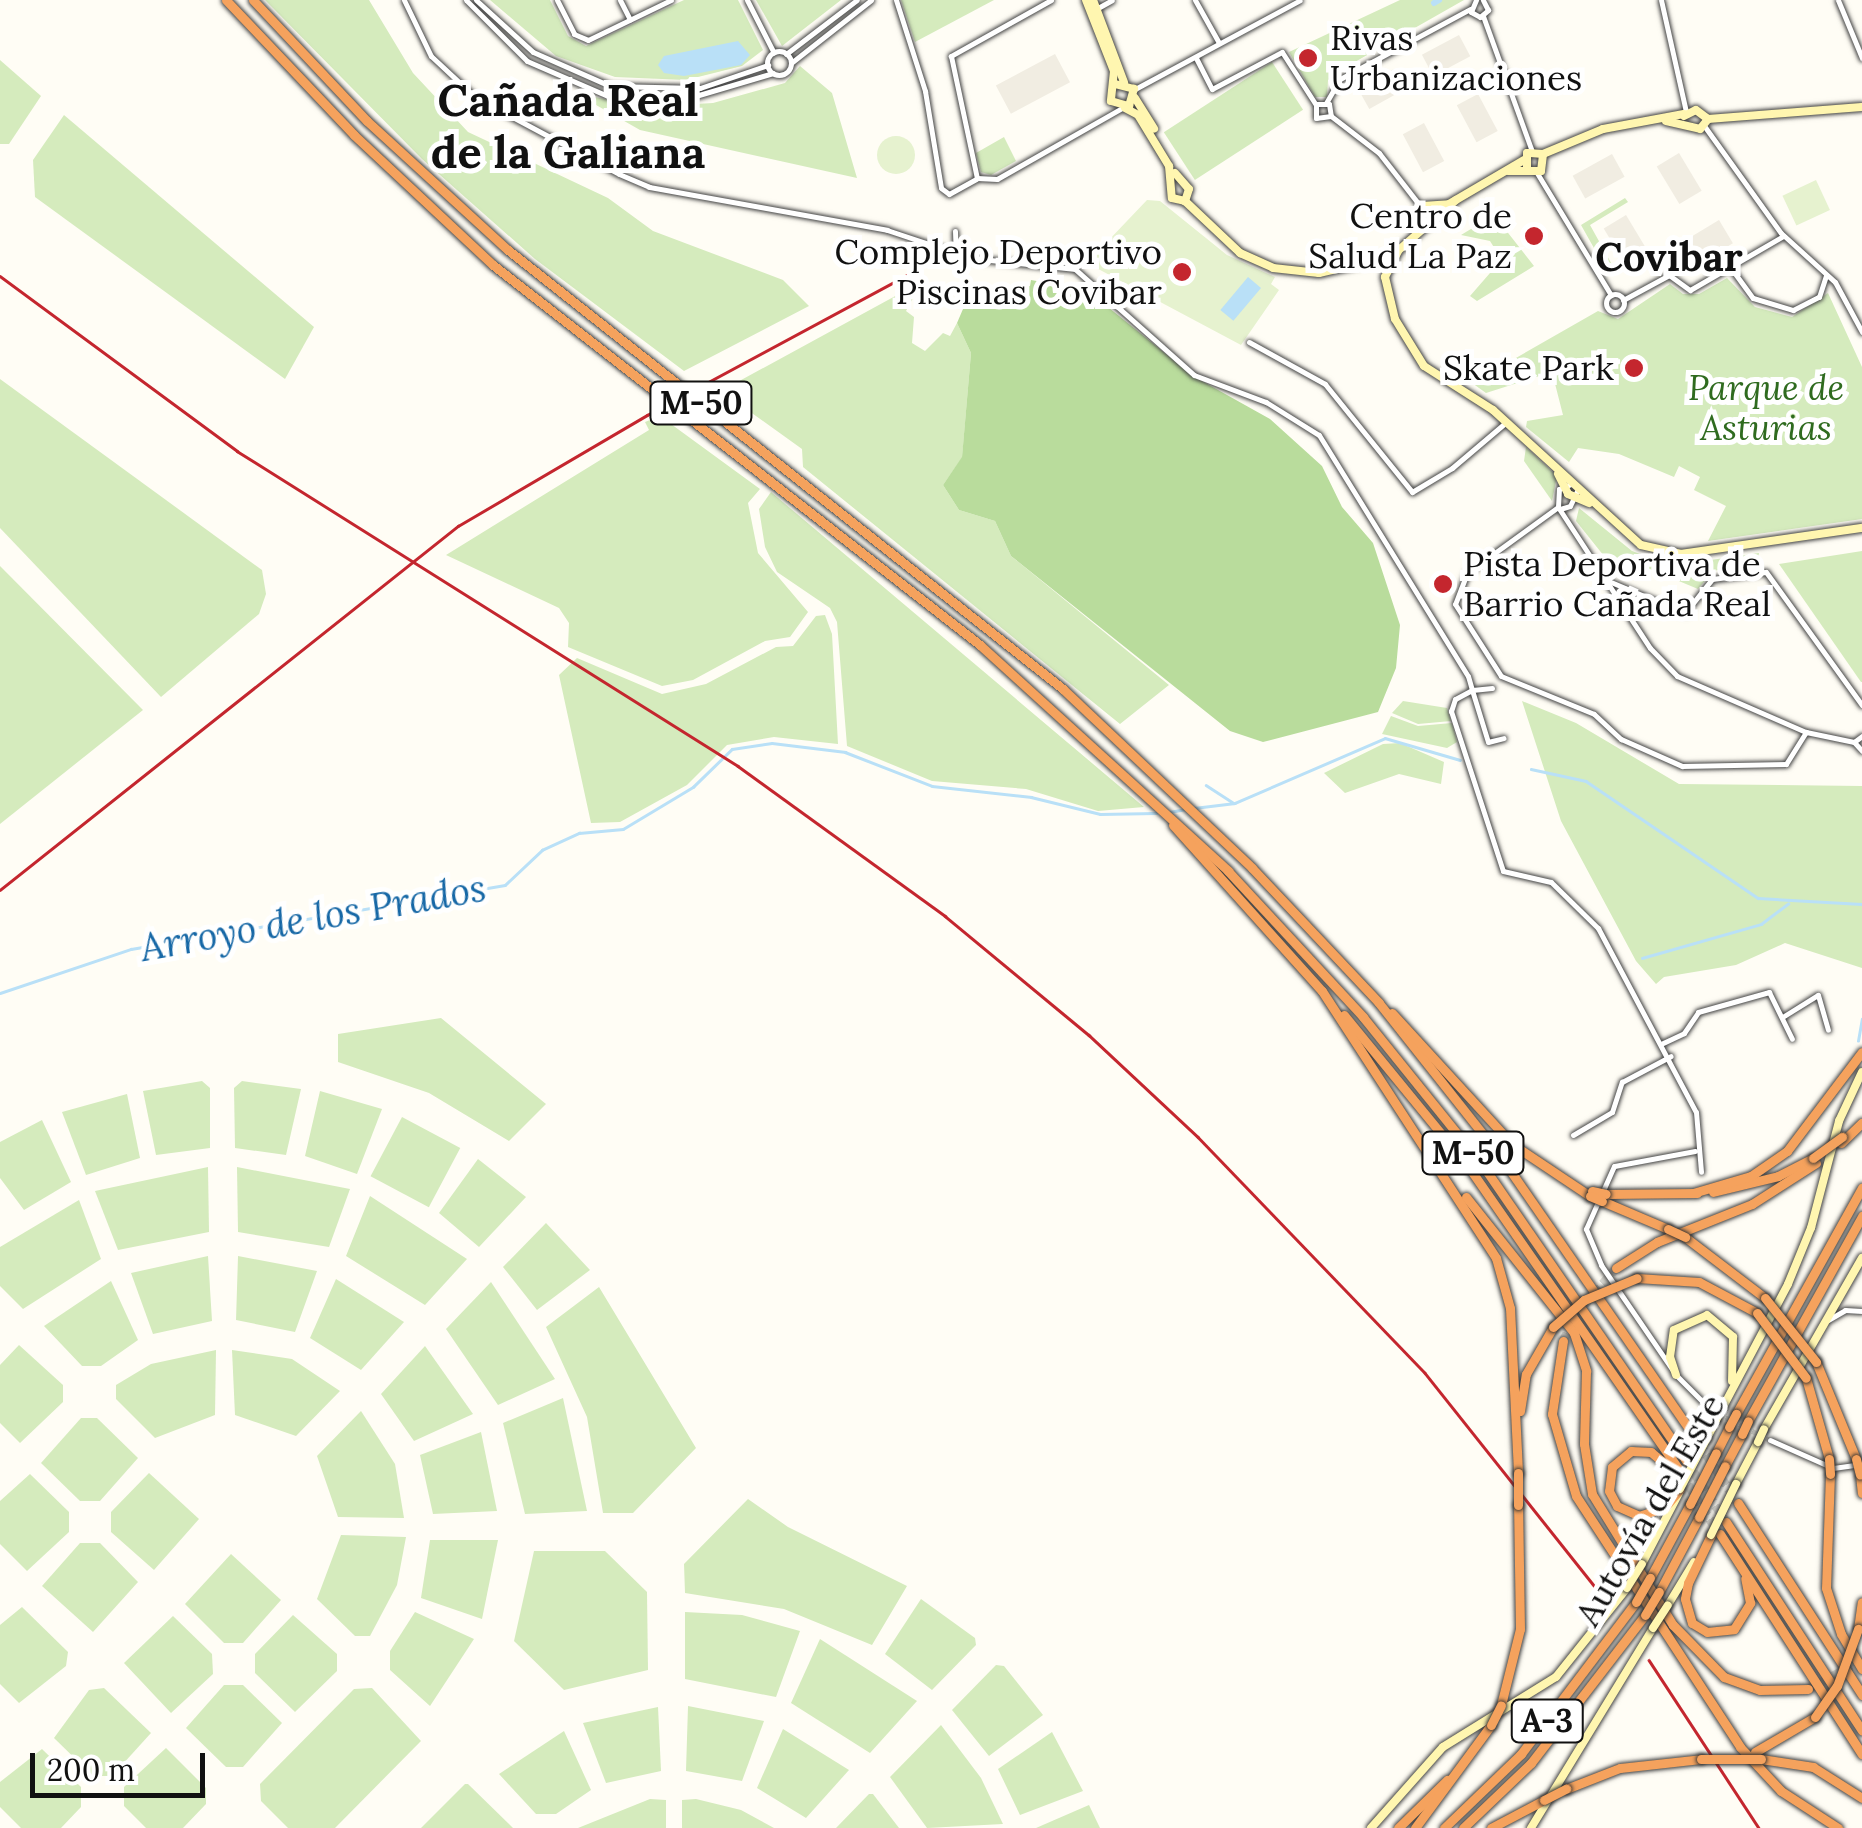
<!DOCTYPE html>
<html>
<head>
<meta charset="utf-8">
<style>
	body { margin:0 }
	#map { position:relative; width:1862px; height:1828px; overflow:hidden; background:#fffdf5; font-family:Lora,serif }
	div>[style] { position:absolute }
	.green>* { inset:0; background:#d5ebbd; transform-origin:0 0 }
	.forest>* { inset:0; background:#b9dc9c }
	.pitch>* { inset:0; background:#e6f2cf; transform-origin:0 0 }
	.round { border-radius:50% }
	.plaza>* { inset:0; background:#f1ede2; transform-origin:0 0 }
	.water>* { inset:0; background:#b9e0f7; transform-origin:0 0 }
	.stream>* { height:2.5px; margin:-1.25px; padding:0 1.25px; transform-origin:1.25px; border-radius:1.25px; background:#b9e0f7 }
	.canal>* { height:6px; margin:-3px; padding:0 3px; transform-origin:3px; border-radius:3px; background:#b9e0f7 }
	.street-tunnel>* { height:5px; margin-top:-2.5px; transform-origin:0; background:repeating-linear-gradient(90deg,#dbdad3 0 5px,transparent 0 7.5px) }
	.highway-tunnel>* { height:9px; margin-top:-4.5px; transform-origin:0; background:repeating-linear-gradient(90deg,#dbdad3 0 9px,transparent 0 13.5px) }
	.roads { filter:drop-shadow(0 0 2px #444) drop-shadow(0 0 2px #444) }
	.street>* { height:5px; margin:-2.5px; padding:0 2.5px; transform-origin:2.5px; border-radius:2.5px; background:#fff }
	.street>.ring { margin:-2.5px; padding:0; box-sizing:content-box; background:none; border:5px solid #fff; border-radius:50% }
	.secondary>* { height:8px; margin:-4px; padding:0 4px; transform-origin:4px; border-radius:4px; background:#fff6b0 }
	.highway>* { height:9px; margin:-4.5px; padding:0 4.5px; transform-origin:4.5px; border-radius:4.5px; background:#f5a25d }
	.rail>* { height:2.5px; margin:-1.25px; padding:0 1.25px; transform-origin:1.25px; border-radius:1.25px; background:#c4262e }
	.bridges { filter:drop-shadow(0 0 2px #333) drop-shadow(0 0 2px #333) }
	.secondary-bridge>* { height:8px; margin:-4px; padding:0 4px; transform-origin:4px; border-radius:4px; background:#fff6b0 }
	.highway-bridge>* { height:9px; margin:-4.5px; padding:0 4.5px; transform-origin:4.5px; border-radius:4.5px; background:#f5a25d }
	.dots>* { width:28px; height:28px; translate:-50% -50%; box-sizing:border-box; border:5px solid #fff; border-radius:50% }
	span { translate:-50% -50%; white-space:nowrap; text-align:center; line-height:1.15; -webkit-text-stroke:10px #fff; paint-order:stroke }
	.shield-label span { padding:2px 8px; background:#fff; border:2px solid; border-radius:8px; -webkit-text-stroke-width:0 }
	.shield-label { font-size:32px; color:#111; font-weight:700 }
	.poi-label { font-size:35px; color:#111 }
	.left { translate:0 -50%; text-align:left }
	.right { translate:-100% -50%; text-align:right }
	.park-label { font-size:35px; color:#2f6b1f; font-style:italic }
	.street-label { font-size:35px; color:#111 }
	.water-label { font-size:38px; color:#1768a6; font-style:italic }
	.quarter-label { font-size:40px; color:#111; font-weight:700 }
	.district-label { font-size:45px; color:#111; font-weight:700 }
	.scale { position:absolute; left:30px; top:1753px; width:175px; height:45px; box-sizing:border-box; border:5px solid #111; border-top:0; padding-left:12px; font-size:30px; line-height:35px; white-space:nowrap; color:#111; -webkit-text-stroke:8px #fff; paint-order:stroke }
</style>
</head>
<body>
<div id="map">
	<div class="green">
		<i style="clip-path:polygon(265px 0,369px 0,413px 73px,468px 132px,608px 198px,653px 231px,783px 280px,809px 306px,684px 371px,535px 259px,422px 159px)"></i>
		<i style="clip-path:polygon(490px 0,550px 0,568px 36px,586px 46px,684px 0,738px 0,763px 50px,742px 66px,686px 80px,615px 77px,556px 56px)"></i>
		<i style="clip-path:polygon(756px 0,841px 0,782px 46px)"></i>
		<i style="clip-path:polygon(901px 0,994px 0,915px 42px)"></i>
		<i style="clip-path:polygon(1400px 0,1464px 0,1339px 71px,1328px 80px,1327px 97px,1315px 97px,1289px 52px)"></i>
		<i style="clip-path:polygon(0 60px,41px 96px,9px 144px,0 144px)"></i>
		<i style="left:1272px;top:62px;width:57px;height:129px;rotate:57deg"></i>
		<i style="clip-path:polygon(800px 66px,832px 93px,857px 178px,640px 130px,575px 93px,644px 107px,713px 103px,785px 83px)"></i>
		<i style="clip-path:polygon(64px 115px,314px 327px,285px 379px,35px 197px,33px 160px)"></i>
		<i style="clip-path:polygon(1004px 137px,1016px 161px,991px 175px,981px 172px,976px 153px)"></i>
		<i style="clip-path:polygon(1625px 198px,1628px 202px,1590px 225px,1615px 270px,1608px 273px,1581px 225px)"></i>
		<i style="clip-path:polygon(1494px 215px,1534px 266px,1477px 301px,1470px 296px,1490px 273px,1495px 249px,1490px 241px,1461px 235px)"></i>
		<i style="clip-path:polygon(1727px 278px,1755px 307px,1792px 317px,1828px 293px,1862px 367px,1862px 519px,1708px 541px,1726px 506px,1694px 490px,1700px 477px,1679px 466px,1674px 477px,1619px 454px,1578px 448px,1569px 462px,1526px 427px,1527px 421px,1563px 415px,1552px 372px,1486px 393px,1472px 383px,1598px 311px,1618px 319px,1670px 284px,1683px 294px,1699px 294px)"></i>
		<i style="clip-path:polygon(899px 294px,913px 298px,906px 311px,914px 317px,912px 343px,925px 351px,943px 333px,950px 336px,957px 323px,971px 353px,962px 458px,943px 485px,959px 510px,995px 521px,1011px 556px,1169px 685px,1120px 724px,803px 467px,802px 449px,721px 391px)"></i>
		<i style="clip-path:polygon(0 379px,262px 570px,266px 594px,259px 614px,161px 697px,0 528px)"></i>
		<i style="clip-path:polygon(660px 416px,760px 489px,748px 503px,758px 553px,808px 612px,790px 637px,765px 641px,693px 680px,662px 686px,568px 647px,569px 623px,559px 608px,446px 555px,649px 430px,645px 422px)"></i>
		<i style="clip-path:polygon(1526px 447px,1557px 476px,1552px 501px,1524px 461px)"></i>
		<i style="clip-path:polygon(771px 492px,1144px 807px,1098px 811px,1026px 789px,932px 781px,847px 746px,837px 622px,830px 608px,777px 572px,765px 547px,759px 509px)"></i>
		<i style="clip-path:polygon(1579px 508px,1632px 551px,1656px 560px,1683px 564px,1759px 553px,1757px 563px,1713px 571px,1698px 589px,1626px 559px,1620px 576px,1576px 521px)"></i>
		<i style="clip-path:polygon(1862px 551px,1862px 682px,1861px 682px,1779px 564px)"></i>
		<i style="clip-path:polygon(0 566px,143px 710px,0 824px)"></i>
		<i style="clip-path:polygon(825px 615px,832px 634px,838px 744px,774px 737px,727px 745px,687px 785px,620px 822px,591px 823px,559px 675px,577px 658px,662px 694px,706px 684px,776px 647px,793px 646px,816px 616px)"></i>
		<i style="clip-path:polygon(1403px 701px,1447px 708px,1451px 721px,1418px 724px,1392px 713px)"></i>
		<i style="clip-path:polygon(1522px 701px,1576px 723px,1679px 784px,1862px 786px,1862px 968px,1785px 943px,1736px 965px,1664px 977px,1656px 984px,1636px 961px,1561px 821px)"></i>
		<i style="clip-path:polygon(1391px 716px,1418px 726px,1452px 723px,1457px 742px,1447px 748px,1382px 734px)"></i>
		<i style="clip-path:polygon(1400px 743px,1444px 762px,1441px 784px,1399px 774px,1345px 793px,1324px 773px,1383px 744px)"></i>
		<i style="clip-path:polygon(441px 1018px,546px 1104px,509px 1141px,429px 1093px,338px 1062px,338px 1034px)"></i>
		<i style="clip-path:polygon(202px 1081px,210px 1088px,210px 1148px,156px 1155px,143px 1091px)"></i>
		<i style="clip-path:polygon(242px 1081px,301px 1089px,286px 1155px,235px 1148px,234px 1088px)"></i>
		<i style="clip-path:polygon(320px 1091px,382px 1109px,357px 1174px,305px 1156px)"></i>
		<i style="clip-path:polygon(127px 1094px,140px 1158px,86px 1175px,62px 1112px)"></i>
		<i style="left:402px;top:1117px;width:66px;height:67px;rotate:28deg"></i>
		<i style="clip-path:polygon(42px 1120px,71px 1182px,24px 1210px,0 1178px,0 1142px)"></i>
		<i style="clip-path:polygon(478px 1159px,526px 1197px,479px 1247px,439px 1213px)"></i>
		<i style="clip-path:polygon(208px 1167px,209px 1232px,118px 1250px,95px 1191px)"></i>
		<i style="clip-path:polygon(237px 1167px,350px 1189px,329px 1247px,238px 1232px)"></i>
		<i style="clip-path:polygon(370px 1196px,467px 1259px,425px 1305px,346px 1256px)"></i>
		<i style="clip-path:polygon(79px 1200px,101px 1259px,23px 1309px,0 1286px,0 1247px)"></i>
		<i style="clip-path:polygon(546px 1223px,590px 1270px,537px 1310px,503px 1267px)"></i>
		<i style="clip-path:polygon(208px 1256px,212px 1321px,153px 1334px,131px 1273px)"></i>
		<i style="clip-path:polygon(238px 1256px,317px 1271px,295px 1332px,236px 1320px)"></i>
		<i style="clip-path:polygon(336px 1279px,404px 1322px,361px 1370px,310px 1338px)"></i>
		<i style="clip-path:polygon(111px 1281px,138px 1340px,101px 1366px,82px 1366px,44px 1326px)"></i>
		<i style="clip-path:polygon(491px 1282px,555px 1379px,498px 1405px,446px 1329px)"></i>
		<i style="clip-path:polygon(599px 1287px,696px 1448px,633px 1513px,603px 1513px,587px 1417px,546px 1327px)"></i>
		<i style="clip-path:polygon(19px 1345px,63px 1385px,63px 1402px,20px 1443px,0 1423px,0 1365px)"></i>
		<i style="clip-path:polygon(425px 1346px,473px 1414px,414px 1441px,381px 1394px)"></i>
		<i style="clip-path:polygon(216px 1350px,215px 1415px,155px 1438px,116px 1399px,116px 1385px,151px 1364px)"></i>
		<i style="clip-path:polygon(232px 1350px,292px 1359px,340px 1391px,296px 1436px,235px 1415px)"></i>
		<i style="clip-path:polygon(563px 1398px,587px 1511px,525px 1514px,503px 1423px)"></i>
		<i style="clip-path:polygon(361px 1411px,395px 1464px,404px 1518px,338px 1517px,317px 1456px)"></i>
		<i style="clip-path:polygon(81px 1418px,97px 1418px,138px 1458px,100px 1501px,80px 1501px,41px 1463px)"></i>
		<i style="clip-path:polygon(481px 1432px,497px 1511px,433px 1514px,420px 1455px)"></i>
		<i style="clip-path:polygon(149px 1473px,199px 1519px,154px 1570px,111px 1532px,111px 1512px)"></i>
		<i style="clip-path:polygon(30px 1474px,69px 1512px,69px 1532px,27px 1571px,0 1544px,0 1501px)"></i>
		<i style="clip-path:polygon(748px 1499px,788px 1527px,907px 1586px,872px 1645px,784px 1609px,685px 1593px,684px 1564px)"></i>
		<i style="clip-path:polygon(341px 1535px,406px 1537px,397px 1585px,370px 1636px,355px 1636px,317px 1599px)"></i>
		<i style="clip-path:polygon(430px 1540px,498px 1540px,482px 1619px,421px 1598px)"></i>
		<i style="clip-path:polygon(80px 1543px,100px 1543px,138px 1582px,93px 1632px,42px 1586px)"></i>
		<i style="clip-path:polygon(534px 1551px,605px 1551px,647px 1592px,648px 1670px,564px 1690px,514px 1641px)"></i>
		<i style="clip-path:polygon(231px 1554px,281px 1600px,243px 1643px,224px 1643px,185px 1604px)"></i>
		<i style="clip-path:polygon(921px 1599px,975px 1638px,976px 1645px,932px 1690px,885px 1654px)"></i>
		<i style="clip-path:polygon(22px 1607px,68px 1652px,66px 1666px,19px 1703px,0 1684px,0 1625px)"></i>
		<i style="clip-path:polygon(415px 1612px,474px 1639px,430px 1706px,390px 1670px,390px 1651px)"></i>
		<i style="clip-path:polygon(685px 1612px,742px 1615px,800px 1631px,776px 1697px,685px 1679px)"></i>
		<i style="clip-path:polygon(293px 1615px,337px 1654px,337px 1671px,295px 1712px,255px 1673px,255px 1654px)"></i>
		<i style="clip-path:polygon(173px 1616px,212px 1654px,213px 1674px,171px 1713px,124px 1663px)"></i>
		<i style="clip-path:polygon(820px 1639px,917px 1701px,870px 1753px,791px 1703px)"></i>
		<i style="clip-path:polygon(996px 1665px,1004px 1666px,1043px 1715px,989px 1756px,952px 1710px)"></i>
		<i style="clip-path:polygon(224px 1685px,243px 1685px,282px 1723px,243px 1767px,226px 1767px,186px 1728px)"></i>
		<i style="clip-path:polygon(104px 1688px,151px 1733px,112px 1776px,93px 1776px,54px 1738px,89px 1690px)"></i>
		<i style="clip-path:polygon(372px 1688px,421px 1741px,335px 1828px,288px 1828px,261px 1801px,260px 1784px,354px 1689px)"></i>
		<i style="clip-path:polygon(688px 1706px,764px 1721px,742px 1781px,686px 1771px)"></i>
		<i style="clip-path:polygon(658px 1707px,661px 1771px,606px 1783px,583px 1723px)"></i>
		<i style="clip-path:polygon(941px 1725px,981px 1778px,1003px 1824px,927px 1828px,890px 1777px)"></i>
		<i style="clip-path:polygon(783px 1729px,849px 1770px,806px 1818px,757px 1788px)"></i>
		<i style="clip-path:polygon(564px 1731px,591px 1790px,556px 1814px,536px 1814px,499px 1774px)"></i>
		<i style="clip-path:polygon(1052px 1732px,1083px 1791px,1020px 1815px,998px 1769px)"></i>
		<i style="clip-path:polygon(166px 1748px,206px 1788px,206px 1804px,183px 1828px,146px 1828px,124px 1806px,124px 1787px)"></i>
		<i style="clip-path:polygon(42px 1749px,81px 1787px,81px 1807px,61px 1828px,21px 1828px,0 1807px,0 1782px)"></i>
		<i style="clip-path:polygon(468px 1784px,513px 1828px,421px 1828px,465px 1784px)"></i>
		<i style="clip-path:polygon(873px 1794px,899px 1828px,836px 1828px,869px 1794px)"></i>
		<i style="clip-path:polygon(650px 1799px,666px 1800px,666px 1828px,578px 1828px)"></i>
		<i style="clip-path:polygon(696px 1799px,741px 1810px,774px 1828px,682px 1828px,682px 1800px)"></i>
		<i style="clip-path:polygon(1089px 1805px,1100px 1828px,1036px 1828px,1059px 1818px)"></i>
	</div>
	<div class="forest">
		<i style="clip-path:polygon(1031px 280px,1087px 290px,1193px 376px,1270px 419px,1322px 466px,1342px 507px,1373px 543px,1400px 625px,1396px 668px,1378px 712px,1263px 742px,1230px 731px,1011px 556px,995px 521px,959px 510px,943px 485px,962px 457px,971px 353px,957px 323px,969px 295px,1001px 297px,1002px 285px,1030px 286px)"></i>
	</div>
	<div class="pitch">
		<i class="round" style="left:877px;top:136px;width:38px;height:38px"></i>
		<i style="left:1816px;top:180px;width:33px;height:37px;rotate:65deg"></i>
		<i style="clip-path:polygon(1147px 200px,1160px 201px,1227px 255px,1275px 277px,1271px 284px,1279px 290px,1241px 345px,1087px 263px)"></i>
	</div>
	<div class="plaza">
		<i style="left:1459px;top:35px;width:24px;height:42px;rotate:62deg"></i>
		<i style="left:1055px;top:54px;width:32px;height:67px;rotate:62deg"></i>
		<i style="left:1394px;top:69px;width:23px;height:41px;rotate:61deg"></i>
		<i style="left:1478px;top:94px;width:42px;height:24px;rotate:62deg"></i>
		<i style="left:1424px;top:123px;width:43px;height:24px;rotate:62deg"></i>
		<i style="left:1679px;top:153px;width:44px;height:26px;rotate:59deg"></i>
		<i style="left:1612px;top:154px;width:26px;height:45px;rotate:61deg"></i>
		<i style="left:1626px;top:215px;width:45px;height:26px;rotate:59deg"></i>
		<i style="left:1719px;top:220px;width:27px;height:45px;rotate:59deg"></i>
	</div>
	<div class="water">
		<i style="clip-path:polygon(738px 41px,750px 55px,741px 65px,684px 76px,664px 73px,658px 65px,664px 56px)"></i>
		<i style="left:1248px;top:277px;width:17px;height:43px;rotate:40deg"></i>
	</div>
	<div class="stream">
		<i style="left:1531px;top:769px;width:56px;rotate:12.3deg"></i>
		<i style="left:1586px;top:781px;width:208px;rotate:34.2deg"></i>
		<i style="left:1758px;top:898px;width:104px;rotate:3.3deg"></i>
		<i style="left:1206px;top:785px;width:33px;rotate:33deg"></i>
		<i style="left:1194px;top:808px;width:41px;rotate:-7deg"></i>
		<i style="left:1235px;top:803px;width:163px;rotate:-23.4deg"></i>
		<i style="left:1385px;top:738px;width:78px;rotate:16.3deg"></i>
		<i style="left:1169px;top:812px;width:17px;rotate:-10deg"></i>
		<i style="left:1642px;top:958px;width:124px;rotate:-15.9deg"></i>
		<i style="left:1761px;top:924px;width:34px;rotate:-37deg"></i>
		<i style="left:0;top:993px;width:138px;rotate:-18.6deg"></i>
		<i style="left:131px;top:949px;width:379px;rotate:-9.7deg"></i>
		<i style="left:505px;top:885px;width:51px;rotate:-43.4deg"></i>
		<i style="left:542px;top:850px;width:41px;rotate:-24.7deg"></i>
		<i style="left:579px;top:833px;width:44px;rotate:-5.2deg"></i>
		<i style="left:623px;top:829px;width:82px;rotate:-31deg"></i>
		<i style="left:693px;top:787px;width:54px;rotate:-44.3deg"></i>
		<i style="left:732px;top:749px;width:40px;rotate:-8.5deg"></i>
		<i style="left:772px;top:743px;width:74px;rotate:7deg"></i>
		<i style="left:845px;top:752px;width:93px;rotate:21.3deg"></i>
		<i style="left:932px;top:786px;width:100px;rotate:6.3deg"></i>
		<i style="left:1031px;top:797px;width:71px;rotate:13.8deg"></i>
		<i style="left:1100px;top:814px;width:56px;rotate:-1deg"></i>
		<i style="left:1858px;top:1041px;width:22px;rotate:-80deg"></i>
	</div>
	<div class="canal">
		<i style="left:1434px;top:3px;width:6px;rotate:-31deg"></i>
	</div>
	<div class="street-tunnel">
		<i style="left:1719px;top:1414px;width:57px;rotate:27deg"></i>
	</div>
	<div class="highway-tunnel">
		<i style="left:1563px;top:1341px;width:30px;rotate:-64deg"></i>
		<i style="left:1576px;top:1314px;width:61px;rotate:-49deg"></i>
		<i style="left:1699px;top:1443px;width:72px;rotate:57deg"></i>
		<i style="left:1686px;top:1460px;width:72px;rotate:57deg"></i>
		<i style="left:1681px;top:1473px;width:70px;rotate:57.9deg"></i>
		<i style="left:1808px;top:1689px;width:61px;rotate:-28.2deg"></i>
	</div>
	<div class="roads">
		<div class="street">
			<i style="left:404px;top:0;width:62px;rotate:64.3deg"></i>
			<i style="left:431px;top:56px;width:60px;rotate:43deg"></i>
			<i style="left:475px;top:97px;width:163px;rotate:28.1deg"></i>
			<i style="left:619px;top:174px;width:33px;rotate:23deg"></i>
			<i style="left:649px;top:187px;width:242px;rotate:10.2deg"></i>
			<i style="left:887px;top:230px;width:89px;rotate:18.4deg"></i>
			<i style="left:971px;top:258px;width:105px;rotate:6deg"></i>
			<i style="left:1075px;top:269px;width:159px;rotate:41.7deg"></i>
			<i style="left:1194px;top:375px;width:77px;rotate:20.6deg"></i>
			<i style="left:1266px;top:402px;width:62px;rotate:31.9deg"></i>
			<i style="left:1319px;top:435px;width:283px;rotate:58.3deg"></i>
			<i style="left:1468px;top:676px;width:15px;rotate:74deg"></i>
			<i style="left:1472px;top:690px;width:19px;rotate:152deg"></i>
			<i style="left:1455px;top:699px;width:13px;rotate:108deg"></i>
			<i style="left:1451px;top:711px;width:168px;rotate:72deg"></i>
			<i style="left:1503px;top:871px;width:49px;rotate:12.9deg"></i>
			<i style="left:1551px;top:882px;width:66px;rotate:44.4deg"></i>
			<i style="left:1598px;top:928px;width:208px;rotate:62deg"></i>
			<i style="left:1696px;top:1112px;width:60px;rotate:85.2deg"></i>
			<i style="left:466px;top:0;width:86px;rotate:45deg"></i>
			<i style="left:527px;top:61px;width:88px;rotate:23.4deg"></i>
			<i style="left:608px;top:96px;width:74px;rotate:3.1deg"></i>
			<i style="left:682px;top:100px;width:95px;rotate:-16.5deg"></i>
			<i style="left:476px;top:0;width:77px;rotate:42.4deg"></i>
			<i style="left:533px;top:52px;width:84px;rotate:23.8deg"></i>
			<i style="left:610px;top:86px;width:90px;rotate:1.3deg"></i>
			<i style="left:700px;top:88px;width:72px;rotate:-18.7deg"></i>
			<i style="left:557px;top:0;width:38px;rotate:63deg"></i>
			<i style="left:574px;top:34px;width:15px;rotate:23deg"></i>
			<i style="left:588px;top:40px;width:92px;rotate:-25.7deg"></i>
			<i style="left:620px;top:0;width:22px;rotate:63deg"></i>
			<i style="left:747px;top:0;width:59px;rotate:63deg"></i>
			<i style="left:896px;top:0;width:96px;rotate:72.3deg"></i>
			<i style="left:925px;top:91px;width:98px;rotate:80.6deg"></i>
			<i style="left:941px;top:188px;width:10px;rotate:37deg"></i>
			<i style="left:949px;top:194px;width:31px;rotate:-29deg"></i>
			<i style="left:1051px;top:0;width:115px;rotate:150.8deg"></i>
			<i style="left:951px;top:56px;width:125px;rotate:78deg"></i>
			<i style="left:977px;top:178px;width:20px;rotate:3deg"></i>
			<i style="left:997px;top:179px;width:144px;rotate:-29.6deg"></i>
			<i style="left:1195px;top:0;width:49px;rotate:60.8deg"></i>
			<i style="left:1476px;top:0;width:13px;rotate:113deg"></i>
			<i style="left:1471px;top:12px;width:10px;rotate:29deg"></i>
			<i style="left:1480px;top:17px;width:11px;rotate:-41deg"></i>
			<i style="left:1488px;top:10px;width:11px;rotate:-117deg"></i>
			<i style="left:1661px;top:0;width:115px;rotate:77.4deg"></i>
			<i style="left:1838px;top:0;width:63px;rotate:67.5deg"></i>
			<i style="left:1096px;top:9px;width:18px;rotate:-29deg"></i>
			<i style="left:1483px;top:16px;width:144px;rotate:70.1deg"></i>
			<i class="ring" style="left:767px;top:51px;width:19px;height:19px"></i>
			<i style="left:786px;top:54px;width:89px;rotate:-37.3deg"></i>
			<i style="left:1196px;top:58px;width:35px;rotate:63deg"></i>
			<i style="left:1212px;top:89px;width:79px;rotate:-27.9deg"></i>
			<i style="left:1282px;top:52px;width:63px;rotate:57.3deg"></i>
			<i style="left:791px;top:63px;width:102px;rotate:-38.2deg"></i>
			<i style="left:1135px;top:89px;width:187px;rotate:-28.3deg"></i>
			<i style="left:1326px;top:103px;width:28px;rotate:-60deg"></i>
			<i style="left:1340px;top:79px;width:148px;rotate:-28.3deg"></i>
			<i style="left:1316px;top:104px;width:13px"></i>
			<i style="left:1329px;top:104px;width:12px;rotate:81deg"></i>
			<i style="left:1316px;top:105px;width:13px;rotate:90deg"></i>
			<i style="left:1316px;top:118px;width:15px;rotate:-8deg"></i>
			<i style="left:1331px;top:116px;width:61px;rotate:37.6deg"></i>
			<i style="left:1379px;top:153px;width:68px;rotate:52.1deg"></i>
			<i style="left:1705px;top:127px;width:130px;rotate:54.4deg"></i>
			<i style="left:1781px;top:233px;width:73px;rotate:42.2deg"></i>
			<i style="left:1835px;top:282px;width:57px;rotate:61.6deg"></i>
			<i style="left:1537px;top:173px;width:143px;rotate:58.8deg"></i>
			<i style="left:955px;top:231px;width:24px;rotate:88deg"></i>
			<i style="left:1731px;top:268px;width:37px;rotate:54deg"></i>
			<i style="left:1753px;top:298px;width:42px;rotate:16.7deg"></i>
			<i style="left:1793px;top:310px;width:29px;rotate:-27deg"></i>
			<i style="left:1819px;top:297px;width:23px;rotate:-72deg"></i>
			<i class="ring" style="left:1606px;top:294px;width:13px;height:13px"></i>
			<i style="left:1623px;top:300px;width:52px;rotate:-28.5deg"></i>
			<i style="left:1669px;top:275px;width:26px;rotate:36deg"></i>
			<i style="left:1690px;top:290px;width:108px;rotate:-30.1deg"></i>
			<i style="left:1249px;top:342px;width:87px;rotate:28.9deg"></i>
			<i style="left:1325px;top:384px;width:139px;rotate:51.1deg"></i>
			<i style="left:1412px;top:492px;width:47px;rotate:-31deg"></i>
			<i style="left:1452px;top:468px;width:70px;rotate:-40.3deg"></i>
			<i style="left:1558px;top:507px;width:112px;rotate:144deg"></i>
			<i style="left:1467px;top:573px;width:33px;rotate:111deg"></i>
			<i style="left:1455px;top:604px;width:85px;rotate:57.4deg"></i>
			<i style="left:1501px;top:676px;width:100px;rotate:22.2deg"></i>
			<i style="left:1594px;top:714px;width:37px;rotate:43deg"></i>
			<i style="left:1621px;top:739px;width:67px;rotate:23.9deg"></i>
			<i style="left:1682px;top:766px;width:104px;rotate:-1.1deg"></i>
			<i style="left:1786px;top:764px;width:38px;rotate:-58deg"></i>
			<i style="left:1558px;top:507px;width:168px;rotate:56.9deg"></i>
			<i style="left:1650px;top:648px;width:39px;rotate:46deg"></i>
			<i style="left:1677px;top:676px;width:141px;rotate:23.5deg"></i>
			<i style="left:1806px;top:732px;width:49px;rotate:11.8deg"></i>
			<i style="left:1558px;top:507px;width:18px;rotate:-87deg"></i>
			<i style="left:1559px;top:489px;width:15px;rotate:-23deg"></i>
			<i style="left:1560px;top:509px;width:10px;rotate:-17deg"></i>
			<i style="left:1570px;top:506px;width:19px;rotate:-65deg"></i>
			<i style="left:1606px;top:580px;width:86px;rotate:22.7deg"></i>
			<i style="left:1685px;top:613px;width:43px;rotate:-51.5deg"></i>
			<i style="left:1712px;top:579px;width:54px;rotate:-7.4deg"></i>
			<i style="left:1766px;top:572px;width:164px;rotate:54.2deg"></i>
			<i style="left:1492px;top:688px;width:20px;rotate:174deg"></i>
			<i style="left:1472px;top:690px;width:54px;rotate:72.9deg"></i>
			<i style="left:1488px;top:742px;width:16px;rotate:-14deg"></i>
			<i style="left:1862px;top:736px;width:10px;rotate:143deg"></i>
			<i style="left:1854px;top:742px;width:12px;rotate:48deg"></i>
			<i style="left:1784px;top:1016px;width:40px;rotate:-32deg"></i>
			<i style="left:1818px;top:995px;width:36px;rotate:74deg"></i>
			<i style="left:1663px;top:1043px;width:23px;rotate:-25deg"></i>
			<i style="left:1684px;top:1033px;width:25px;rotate:-56deg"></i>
			<i style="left:1698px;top:1012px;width:74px;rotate:-15.7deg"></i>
			<i style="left:1769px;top:992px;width:52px;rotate:63.9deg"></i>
			<i style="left:1573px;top:1135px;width:45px;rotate:-30.5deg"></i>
			<i style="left:1612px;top:1112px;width:32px;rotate:-72deg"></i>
			<i style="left:1622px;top:1082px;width:55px;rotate:-28deg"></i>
			<i style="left:1695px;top:1151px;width:82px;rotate:169.5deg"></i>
			<i style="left:1614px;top:1166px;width:69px;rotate:114deg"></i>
			<i style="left:1586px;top:1229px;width:39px;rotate:67deg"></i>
			<i style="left:1601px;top:1265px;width:133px;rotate:55.7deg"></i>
			<i style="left:1676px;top:1375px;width:49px;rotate:45deg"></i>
			<i style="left:1828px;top:1320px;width:20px;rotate:-30deg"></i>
			<i style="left:1845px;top:1310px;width:17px;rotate:3deg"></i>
			<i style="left:1770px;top:1440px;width:69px;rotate:24deg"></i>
			<i style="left:1833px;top:1468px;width:29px;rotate:-8deg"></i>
		</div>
		<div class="secondary">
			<i style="left:1086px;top:0;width:76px;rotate:68.5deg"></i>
			<i style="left:1114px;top:71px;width:30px;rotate:96deg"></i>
			<i style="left:1111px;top:101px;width:19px;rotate:16deg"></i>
			<i style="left:1129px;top:106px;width:18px;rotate:-74deg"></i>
			<i style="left:1134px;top:89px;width:20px;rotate:-165deg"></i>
			<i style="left:1093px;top:0;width:88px;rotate:69.3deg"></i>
			<i style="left:1135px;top:98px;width:36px;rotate:58deg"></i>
			<i style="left:1125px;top:108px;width:15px;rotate:28deg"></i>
			<i style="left:1138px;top:115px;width:60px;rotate:58.7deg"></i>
			<i style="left:1169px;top:166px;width:32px;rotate:85deg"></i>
			<i style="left:1172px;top:198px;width:13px;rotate:13deg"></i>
			<i style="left:1684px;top:116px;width:13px;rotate:-27deg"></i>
			<i style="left:1696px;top:110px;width:15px;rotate:37deg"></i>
			<i style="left:1708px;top:119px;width:154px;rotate:-4.5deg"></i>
			<i style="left:1666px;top:121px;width:35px;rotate:13deg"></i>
			<i style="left:1700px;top:129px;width:13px;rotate:-51deg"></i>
			<i style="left:1543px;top:154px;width:65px;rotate:-22.6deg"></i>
			<i style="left:1603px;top:129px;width:82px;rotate:-10.5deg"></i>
			<i style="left:1508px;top:171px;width:33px"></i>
			<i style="left:1541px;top:171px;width:17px;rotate:-83deg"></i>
			<i style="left:1543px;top:154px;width:16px;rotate:-176deg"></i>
			<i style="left:1527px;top:153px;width:17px;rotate:90deg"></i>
			<i style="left:1175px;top:173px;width:21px;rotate:49deg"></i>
			<i style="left:1189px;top:189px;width:13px;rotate:108deg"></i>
			<i style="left:1185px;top:201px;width:76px;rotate:43.4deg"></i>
			<i style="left:1240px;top:253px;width:36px;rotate:24deg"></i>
			<i style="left:1273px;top:268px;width:46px;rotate:6.2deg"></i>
			<i style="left:1319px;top:273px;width:75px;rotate:-13.1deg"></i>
			<i style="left:1392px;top:256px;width:85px;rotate:-41.2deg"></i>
			<i style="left:1416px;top:229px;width:24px;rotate:-75deg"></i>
			<i style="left:1422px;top:206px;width:27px;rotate:-4deg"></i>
			<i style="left:1449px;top:204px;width:87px;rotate:-30.4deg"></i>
			<i style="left:1385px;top:277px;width:43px;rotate:76.6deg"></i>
			<i style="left:1395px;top:319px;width:55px;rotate:58.3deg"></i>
			<i style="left:1424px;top:366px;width:82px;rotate:32.5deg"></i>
			<i style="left:1493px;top:410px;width:200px;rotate:42.4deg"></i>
			<i style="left:1641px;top:545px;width:41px;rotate:12.7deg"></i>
			<i style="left:1681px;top:554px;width:183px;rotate:-8.2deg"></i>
			<i style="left:1385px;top:277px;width:28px;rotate:-63deg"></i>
			<i style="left:1558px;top:474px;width:22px;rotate:63deg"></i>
			<i style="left:1568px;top:494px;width:23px;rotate:23deg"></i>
			<i style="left:1676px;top:1375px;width:19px;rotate:-108deg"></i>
			<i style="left:1670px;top:1357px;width:27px;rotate:-82deg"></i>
			<i style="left:1674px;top:1330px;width:36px;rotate:-24deg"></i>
			<i style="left:1707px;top:1315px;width:34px;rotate:40deg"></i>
			<i style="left:1733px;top:1337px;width:44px;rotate:91.3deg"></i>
			<i style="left:1723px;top:1407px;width:139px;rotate:-62.1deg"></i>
			<i style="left:1788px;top:1284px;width:61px;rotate:-67.7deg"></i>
			<i style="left:1811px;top:1228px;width:111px;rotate:-75.3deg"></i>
			<i style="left:1839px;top:1121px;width:54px;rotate:-64.9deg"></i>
			<i style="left:1764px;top:1429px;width:197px;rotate:-60.2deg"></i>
			<i style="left:1707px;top:1438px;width:20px;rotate:-63deg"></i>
			<i style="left:1736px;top:1484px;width:47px;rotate:-62.4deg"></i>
			<i style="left:1642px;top:1564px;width:80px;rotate:-62.5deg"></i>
			<i style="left:1668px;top:1605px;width:50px;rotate:-58.8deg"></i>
			<i style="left:1371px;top:1828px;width:108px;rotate:-48.4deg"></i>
			<i style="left:1443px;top:1747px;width:133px;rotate:-31.8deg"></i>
			<i style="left:1556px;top:1677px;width:114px;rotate:-51.4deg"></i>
			<i style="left:1531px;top:1828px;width:234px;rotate:-58.6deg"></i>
		</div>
		<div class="highway">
			<i style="left:226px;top:0;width:186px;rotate:46.5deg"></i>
			<i style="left:354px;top:135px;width:190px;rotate:43.1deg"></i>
			<i style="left:493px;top:265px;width:618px;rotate:37.96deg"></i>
			<i style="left:980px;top:645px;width:336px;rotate:42.3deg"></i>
			<i style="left:1228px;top:871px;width:199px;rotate:47.2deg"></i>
			<i style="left:1363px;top:1017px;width:188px;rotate:51.1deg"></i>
			<i style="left:1481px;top:1163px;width:361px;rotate:55.4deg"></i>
			<i style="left:253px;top:0;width:166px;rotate:46.7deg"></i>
			<i style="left:367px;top:121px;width:191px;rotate:42.5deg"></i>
			<i style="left:508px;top:250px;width:708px;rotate:38.34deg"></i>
			<i style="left:1063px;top:689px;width:260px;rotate:43.4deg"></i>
			<i style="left:1252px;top:868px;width:185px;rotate:46.7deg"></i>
			<i style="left:1379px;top:1003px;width:191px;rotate:51.6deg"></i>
			<i style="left:1498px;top:1153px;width:348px;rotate:55.3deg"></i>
			<i style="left:1173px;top:825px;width:223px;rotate:48.1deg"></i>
			<i style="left:1322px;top:991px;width:319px;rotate:56.9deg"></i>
			<i style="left:1496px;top:1258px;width:52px;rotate:74.4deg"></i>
			<i style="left:1510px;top:1308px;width:165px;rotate:87.2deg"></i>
			<i style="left:1392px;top:1013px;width:178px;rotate:47.5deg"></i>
			<i style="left:1512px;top:1144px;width:94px;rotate:33.7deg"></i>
			<i style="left:1344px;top:1015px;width:199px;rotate:50.7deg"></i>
			<i style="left:1470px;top:1169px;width:370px;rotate:55.2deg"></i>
			<i style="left:1841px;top:1143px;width:29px;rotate:-44deg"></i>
			<i style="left:1713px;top:1192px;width:67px;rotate:-13.8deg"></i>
			<i style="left:1778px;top:1176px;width:39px;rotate:-27deg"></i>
			<i style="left:1693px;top:1193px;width:60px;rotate:-16.3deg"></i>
			<i style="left:1751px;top:1176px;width:44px;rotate:-34.8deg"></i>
			<i style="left:1787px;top:1151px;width:124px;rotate:-52.9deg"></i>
			<i style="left:1606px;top:1194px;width:91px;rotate:-0.6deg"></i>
			<i style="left:1466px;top:1197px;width:174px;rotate:51.5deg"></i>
			<i style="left:1574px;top:1333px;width:40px;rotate:72deg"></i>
			<i style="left:1586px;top:1371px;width:73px;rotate:91.6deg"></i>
			<i style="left:1584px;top:1444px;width:51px;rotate:80.9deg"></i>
			<i style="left:1592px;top:1494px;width:154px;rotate:58.3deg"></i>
			<i style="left:1673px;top:1625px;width:73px;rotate:45.6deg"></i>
			<i style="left:1724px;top:1677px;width:38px;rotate:20deg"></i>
			<i style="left:1760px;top:1690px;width:48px;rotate:-1.2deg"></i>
			<i style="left:1602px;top:1201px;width:72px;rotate:23deg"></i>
			<i style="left:1685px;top:1237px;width:101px;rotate:37.3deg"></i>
			<i style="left:1616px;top:1268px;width:49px;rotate:-32.4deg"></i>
			<i style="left:1657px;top:1242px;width:102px;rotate:-21.8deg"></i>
			<i style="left:1752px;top:1204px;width:76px;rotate:-32.6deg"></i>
			<i style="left:1637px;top:1278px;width:62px;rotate:3.7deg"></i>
			<i style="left:1699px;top:1282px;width:66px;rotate:28.1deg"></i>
			<i style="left:1563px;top:1341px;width:74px;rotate:98.6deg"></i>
			<i style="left:1552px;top:1414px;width:85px;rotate:73.7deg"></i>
			<i style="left:1576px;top:1496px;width:300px;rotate:56.8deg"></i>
			<i style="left:1740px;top:1747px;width:60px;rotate:47deg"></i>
			<i style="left:1781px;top:1791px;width:68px;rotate:33deg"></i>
			<i style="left:1816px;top:1362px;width:105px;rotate:67.6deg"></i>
			<i style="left:1806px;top:1378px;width:84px;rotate:74.1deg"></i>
			<i style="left:1520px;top:1411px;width:37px;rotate:-81deg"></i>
			<i style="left:1526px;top:1374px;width:54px;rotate:-60.1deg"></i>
			<i style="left:1736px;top:1414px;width:259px;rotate:-60.9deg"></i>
			<i style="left:1748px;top:1421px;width:235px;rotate:-60.9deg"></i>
			<i style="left:1716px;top:1453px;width:29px;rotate:-63deg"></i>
			<i style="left:1725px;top:1466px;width:36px;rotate:-62deg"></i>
			<i style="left:1677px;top:1474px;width:34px;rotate:-140deg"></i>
			<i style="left:1651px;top:1452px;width:20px;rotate:-177deg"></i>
			<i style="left:1631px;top:1451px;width:25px;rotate:140deg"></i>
			<i style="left:1612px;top:1467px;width:24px;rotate:97deg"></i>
			<i style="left:1609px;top:1491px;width:17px;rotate:62deg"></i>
			<i style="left:1617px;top:1506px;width:24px;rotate:24deg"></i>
			<i style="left:1639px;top:1516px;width:28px;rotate:-19deg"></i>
			<i style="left:1665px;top:1507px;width:23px;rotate:-50deg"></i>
			<i style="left:1830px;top:1474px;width:114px;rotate:92deg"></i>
			<i style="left:1826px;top:1588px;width:48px;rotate:71.9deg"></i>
			<i style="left:1841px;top:1634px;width:41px;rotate:59deg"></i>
			<i style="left:1860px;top:1475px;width:18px;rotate:84deg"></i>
			<i style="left:1738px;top:1503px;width:229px;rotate:57.1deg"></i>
			<i style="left:1726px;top:1522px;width:249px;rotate:56.9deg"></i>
			<i style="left:1720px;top:1534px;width:262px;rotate:57.2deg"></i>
			<i style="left:1711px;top:1535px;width:53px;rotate:115.6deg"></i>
			<i style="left:1688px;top:1583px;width:16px;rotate:101deg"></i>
			<i style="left:1685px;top:1599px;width:25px;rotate:74deg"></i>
			<i style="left:1692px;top:1623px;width:17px;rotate:31deg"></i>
			<i style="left:1707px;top:1632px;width:27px;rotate:-6deg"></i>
			<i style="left:1734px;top:1629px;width:31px;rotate:-58deg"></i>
			<i style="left:1750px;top:1603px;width:25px;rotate:-101deg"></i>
			<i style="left:1650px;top:1578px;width:84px;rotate:-61.6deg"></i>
			<i style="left:1659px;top:1592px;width:85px;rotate:-61.9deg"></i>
			<i style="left:1858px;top:1629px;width:27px;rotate:-82deg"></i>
			<i style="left:1501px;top:1705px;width:78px;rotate:-76deg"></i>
			<i style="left:1520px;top:1629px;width:124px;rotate:-90.9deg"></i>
			<i style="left:1755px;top:1752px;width:69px;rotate:-30.3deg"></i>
			<i style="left:1761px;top:1759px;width:53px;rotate:8.7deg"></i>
			<i style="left:1813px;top:1767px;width:58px;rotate:32.3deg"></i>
			<i style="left:1566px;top:1789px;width:58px;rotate:-21.3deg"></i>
			<i style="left:1620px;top:1768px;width:81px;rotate:-6.3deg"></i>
			<i style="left:1398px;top:1828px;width:69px;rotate:-44.4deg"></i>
			<i style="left:1415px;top:1828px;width:128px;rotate:-53.6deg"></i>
			<i style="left:1444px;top:1828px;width:107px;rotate:-43.9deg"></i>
			<i style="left:1521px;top:1754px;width:191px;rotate:-52.9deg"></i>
			<i style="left:1463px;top:1828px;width:94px;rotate:-43.7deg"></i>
			<i style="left:1531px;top:1763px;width:187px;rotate:-52.4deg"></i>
			<i style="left:1491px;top:1828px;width:60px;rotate:-27.8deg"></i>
		</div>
	</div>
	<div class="rail">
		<i style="left:0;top:276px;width:295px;rotate:36.4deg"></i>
		<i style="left:237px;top:451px;width:592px;rotate:32.16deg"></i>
		<i style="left:738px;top:766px;width:256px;rotate:35.9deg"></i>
		<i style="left:945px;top:916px;width:187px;rotate:39.6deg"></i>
		<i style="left:1089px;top:1035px;width:149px;rotate:43.1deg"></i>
		<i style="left:1198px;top:1137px;width:327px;rotate:46.1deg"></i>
		<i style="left:1425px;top:1373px;width:283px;rotate:51.5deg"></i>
		<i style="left:0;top:890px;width:585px;rotate:-38.48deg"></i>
		<i style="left:458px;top:526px;width:219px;rotate:-30.4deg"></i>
		<i style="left:647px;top:415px;width:331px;rotate:-28.3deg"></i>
		<i style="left:1649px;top:1660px;width:201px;rotate:56.8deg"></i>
	</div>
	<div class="bridges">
		<div class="secondary-bridge">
			<i style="left:1716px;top:1420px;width:15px;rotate:-62deg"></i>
			<i style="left:1758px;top:1442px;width:14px;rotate:-65deg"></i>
			<i style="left:1680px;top:1489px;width:58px;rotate:-62.1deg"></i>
			<i style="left:1711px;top:1535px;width:57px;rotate:-63.9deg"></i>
			<i style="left:1627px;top:1588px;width:28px;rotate:-58deg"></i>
			<i style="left:1653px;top:1628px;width:27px;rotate:-57deg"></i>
		</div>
		<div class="highway-bridge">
			<i style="left:1813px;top:1158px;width:36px;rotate:-36deg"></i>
			<i style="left:1592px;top:1191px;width:14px;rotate:12deg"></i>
			<i style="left:1590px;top:1196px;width:13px;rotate:23deg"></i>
			<i style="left:1668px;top:1229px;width:19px;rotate:25deg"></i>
			<i style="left:1765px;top:1298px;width:82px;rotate:51.4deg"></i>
			<i style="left:1757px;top:1313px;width:81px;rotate:53deg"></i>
			<i style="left:1553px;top:1327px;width:41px;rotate:-41.1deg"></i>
			<i style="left:1584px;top:1300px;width:57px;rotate:-22.5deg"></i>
			<i style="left:1729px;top:1427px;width:15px;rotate:-62deg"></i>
			<i style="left:1742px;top:1434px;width:14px;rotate:-65deg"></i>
			<i style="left:1829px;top:1459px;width:15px;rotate:86deg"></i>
			<i style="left:1856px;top:1459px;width:16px;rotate:76deg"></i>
			<i style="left:1518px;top:1473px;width:32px;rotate:90deg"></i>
			<i style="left:1690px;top:1504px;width:57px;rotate:-63deg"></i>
			<i style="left:1699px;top:1517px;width:57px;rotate:-63deg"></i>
			<i style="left:1636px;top:1602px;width:28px;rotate:-60deg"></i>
			<i style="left:1645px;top:1615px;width:27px;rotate:-59deg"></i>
			<i style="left:1815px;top:1717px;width:38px;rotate:-55deg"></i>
			<i style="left:1837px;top:1686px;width:61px;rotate:-69.8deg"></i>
			<i style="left:1491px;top:1725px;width:22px;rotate:-63deg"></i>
			<i style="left:1701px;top:1759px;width:60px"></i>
			<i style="left:1544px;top:1800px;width:25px;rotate:-27deg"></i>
		</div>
	</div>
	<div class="dots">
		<i style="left:1308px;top:58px;background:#c4262e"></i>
		<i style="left:1534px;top:236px;background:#c4262e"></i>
		<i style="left:1182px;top:272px;background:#c4262e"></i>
		<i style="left:1634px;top:368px;background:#c4262e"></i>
		<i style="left:1443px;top:584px;background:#c4262e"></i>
	</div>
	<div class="shield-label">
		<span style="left:701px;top:403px">M-50</span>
		<span style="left:1473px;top:1153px">M-50</span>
		<span style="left:1547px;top:1721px">A-3</span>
	</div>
	<div class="poi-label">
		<span class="left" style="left:1330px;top:58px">Rivas<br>Urbanizaciones</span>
		<span class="right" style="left:1512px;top:236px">Centro de<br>Salud La Paz</span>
		<span class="right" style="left:1162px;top:272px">Complejo Deportivo<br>Piscinas Covibar</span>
		<span class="right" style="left:1614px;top:368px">Skate Park</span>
		<span class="left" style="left:1463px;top:584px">Pista Deportiva de<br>Barrio Cañada Real</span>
	</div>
	<div class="park-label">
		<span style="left:1766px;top:408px">Parque de<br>Asturias</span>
	</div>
	<div class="street-label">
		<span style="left:1650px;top:1510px;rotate:-60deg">Autovía del Este</span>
	</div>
	<div class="water-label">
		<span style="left:313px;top:918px;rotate:-10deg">Arroyo de los Prados</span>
	</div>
	<div class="quarter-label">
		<span style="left:1669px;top:257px">Covibar</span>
	</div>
	<div class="district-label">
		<span style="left:568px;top:126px">Cañada Real<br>de la Galiana</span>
	</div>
	<div class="scale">200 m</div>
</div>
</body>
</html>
